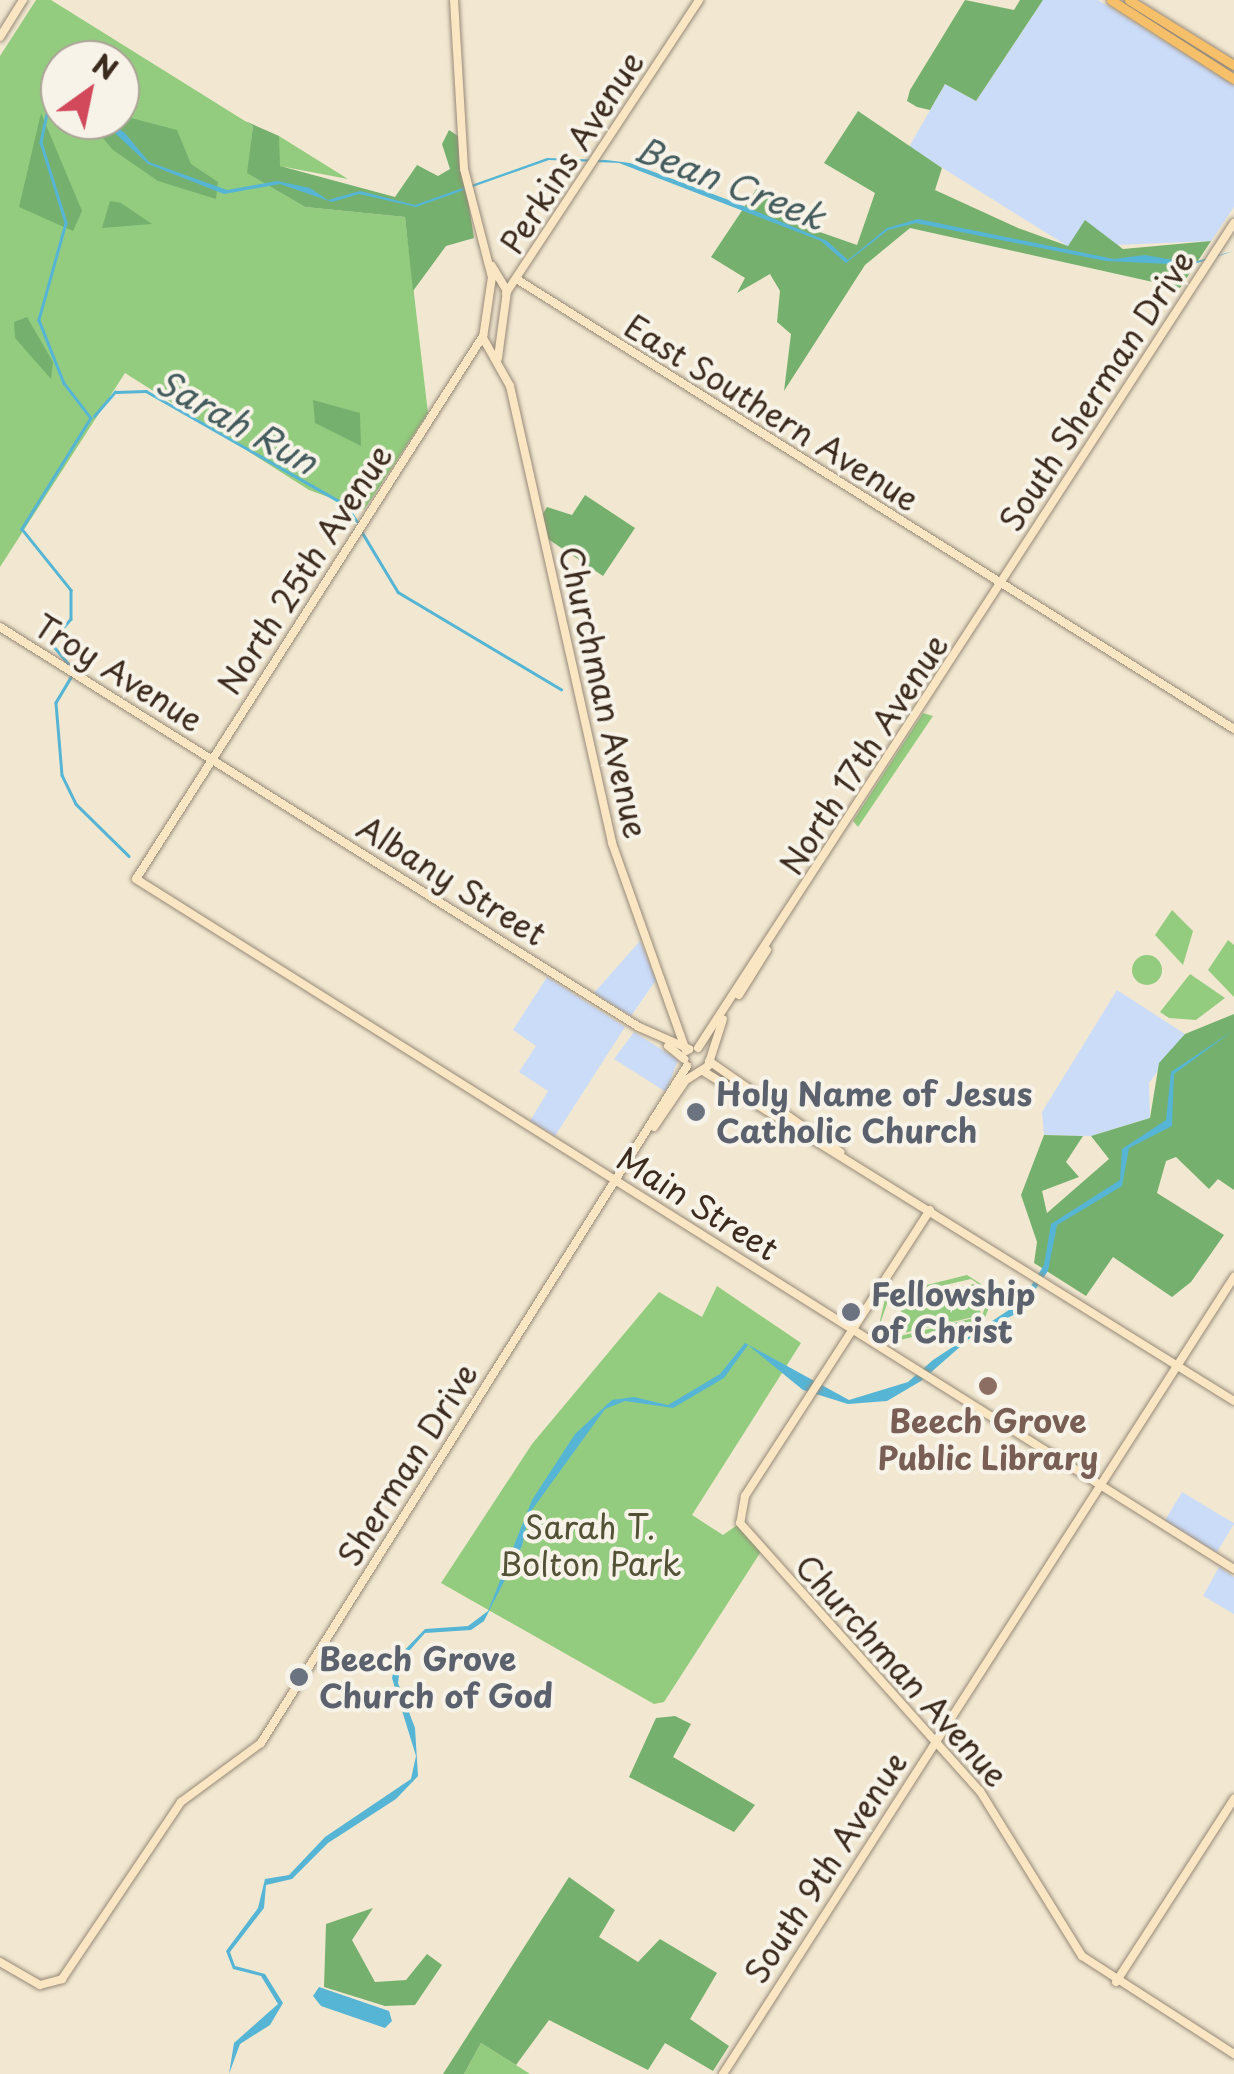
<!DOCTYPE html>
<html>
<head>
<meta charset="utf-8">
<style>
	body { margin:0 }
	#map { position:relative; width:1234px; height:2074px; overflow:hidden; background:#f2e8d1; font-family:"Playpen Sans",sans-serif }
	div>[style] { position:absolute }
	.built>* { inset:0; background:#cbdcf9; transform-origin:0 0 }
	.green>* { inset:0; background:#93cc7f; transform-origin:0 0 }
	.round { border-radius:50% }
	.forest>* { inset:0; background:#76b06e }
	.water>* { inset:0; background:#56b5d5 }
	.stream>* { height:2.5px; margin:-1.25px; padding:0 1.25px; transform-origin:1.25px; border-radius:1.25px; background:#56b5d5 }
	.roads { filter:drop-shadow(0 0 2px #968978) drop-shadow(0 0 2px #968978) }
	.secondary>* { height:8px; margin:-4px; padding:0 4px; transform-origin:4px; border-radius:4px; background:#fbe6c4 }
	.primary>* { height:9px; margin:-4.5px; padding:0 4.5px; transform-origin:4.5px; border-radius:4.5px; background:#f6c06b }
	.dots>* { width:28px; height:28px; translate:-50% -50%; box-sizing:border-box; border:5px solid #f7f3e8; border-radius:50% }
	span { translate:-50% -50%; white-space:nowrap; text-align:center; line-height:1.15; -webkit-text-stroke:8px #f7f3e8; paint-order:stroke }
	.street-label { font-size:32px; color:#3b2a1e }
	.worship-label { font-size:32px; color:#5b616d; font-weight:700 }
	.left { translate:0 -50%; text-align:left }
	.education-label { font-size:32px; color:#785e54; font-weight:700 }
	.park-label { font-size:32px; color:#515236 }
	.water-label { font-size:35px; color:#445b5e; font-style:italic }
	.north { position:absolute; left:40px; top:40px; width:100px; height:100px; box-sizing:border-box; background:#f7f3e8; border:2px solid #aca397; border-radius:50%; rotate:33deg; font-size:28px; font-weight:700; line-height:40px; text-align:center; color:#3b2a1e }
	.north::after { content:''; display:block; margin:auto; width:35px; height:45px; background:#d1495b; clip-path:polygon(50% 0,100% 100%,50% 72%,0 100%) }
</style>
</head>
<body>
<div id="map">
	<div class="built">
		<i style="clip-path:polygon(1043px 0,1098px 0,1234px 86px,1234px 207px,1211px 241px,1069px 247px,909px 147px,945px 84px,976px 101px)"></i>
		<i style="clip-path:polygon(640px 941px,656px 980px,631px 1016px,594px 993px)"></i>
		<i style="clip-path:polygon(547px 977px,625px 1027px,555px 1136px,530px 1121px,548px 1091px,519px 1072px,536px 1046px,513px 1030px)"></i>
		<i style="clip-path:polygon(1117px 990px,1185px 1034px,1149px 1083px,1150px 1118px,1091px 1136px,1044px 1135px,1042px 1112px)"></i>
		<i style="clip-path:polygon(634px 1032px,678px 1060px,666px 1092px,614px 1059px)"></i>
		<i style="left:1182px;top:1492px;width:61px;height:34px;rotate:31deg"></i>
		<i style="clip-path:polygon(1219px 1567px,1234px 1577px,1234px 1614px,1203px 1596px)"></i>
	</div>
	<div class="green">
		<i style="clip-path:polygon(evenodd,36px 0,51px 0,253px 126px,248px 173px,305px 207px,405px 217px,428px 413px,364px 510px,309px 490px,125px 373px,0 567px,0 56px,36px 0,60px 60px,120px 60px,120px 120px,60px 120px,60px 60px)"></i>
		<i style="clip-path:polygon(279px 136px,348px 179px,279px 166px)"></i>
		<i style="clip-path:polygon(923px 713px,933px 716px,858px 827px,853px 821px)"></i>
		<i style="clip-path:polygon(1172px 910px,1193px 931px,1183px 965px,1155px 935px)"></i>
		<i style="clip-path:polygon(1228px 940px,1234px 945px,1234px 997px,1208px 970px)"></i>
		<i class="round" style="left:1132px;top:955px;width:30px;height:30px"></i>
		<i style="clip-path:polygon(1190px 974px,1225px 998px,1196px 1020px,1169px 1018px,1160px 1012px)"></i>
		<i style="clip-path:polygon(evenodd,967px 1275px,995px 1293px,984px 1320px,900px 1340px,878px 1329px,886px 1295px,967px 1275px,971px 1279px,990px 1292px,982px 1316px,900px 1336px,880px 1324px,889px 1298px,971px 1279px)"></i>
		<i style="left:974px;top:1284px;width:32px;height:77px;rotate:77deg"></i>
		<i style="clip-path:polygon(717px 1286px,801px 1343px,692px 1515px,723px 1535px,740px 1523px,762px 1550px,664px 1702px,654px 1704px,441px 1583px,532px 1444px,659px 1292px,702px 1317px)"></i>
		<i style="clip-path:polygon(481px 2043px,530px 2074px,464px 2074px)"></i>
	</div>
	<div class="forest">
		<i style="clip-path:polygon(965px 0,1014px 10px,1020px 0,1043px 0,976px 101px,945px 84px,930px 110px,917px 107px,907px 101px,910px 90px)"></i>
		<i style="clip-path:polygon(858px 111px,942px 168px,935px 190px,1018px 228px,1068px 246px,1085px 220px,1123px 249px,1211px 241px,1180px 288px,910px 228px,865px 265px,784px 391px,791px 334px,777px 322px,780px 291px,770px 274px,737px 293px,745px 278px,711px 257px,759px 185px,803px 215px,797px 224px,857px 245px,875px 193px,824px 163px)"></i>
		<i style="clip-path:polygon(41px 113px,82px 211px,73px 231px,19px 207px)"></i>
		<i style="clip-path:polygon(120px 115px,177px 130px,191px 164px,218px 182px,216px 199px,158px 181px,113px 150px,90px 123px)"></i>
		<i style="clip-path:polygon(245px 121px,279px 136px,280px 166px,395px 197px,417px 165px,438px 176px,450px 169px,442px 144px,449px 130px,458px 136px,474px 238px,446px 246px,413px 291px,405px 217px,305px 207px,247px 173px,253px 126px)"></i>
		<i style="clip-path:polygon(110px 201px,121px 203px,152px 224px,102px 228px)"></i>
		<i style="clip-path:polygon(27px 317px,53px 362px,51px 379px,15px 338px,14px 322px)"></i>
		<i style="clip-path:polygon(313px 400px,360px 413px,361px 446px,315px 423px)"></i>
		<i style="clip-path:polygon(585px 495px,635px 528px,603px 576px,548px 539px,540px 519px,547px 507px,572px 515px)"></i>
		<i style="clip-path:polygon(1234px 1014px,1234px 1190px,1218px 1179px,1209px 1189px,1176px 1157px,1166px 1161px,1157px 1193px,1224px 1235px,1191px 1282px,1172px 1297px,1113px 1257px,1086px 1296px,1034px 1263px,1037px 1242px,1021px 1195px,1044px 1135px,1083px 1136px,1066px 1162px,1079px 1177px,1042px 1191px,1047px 1213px,1109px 1159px,1091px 1136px,1150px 1118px,1159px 1063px,1185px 1034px)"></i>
		<i style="clip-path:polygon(675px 1716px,691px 1724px,673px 1757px,755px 1805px,734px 1832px,629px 1777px,656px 1718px)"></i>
		<i style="clip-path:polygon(569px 1877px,615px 1910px,599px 1937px,638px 1962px,660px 1939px,717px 1973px,690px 2019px,729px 2046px,713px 2071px,665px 2043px,648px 2070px,549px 2020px,516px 2065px,481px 2043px,464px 2074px,443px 2074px)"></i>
		<i style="clip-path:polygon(373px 1908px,352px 1940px,375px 1982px,406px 1980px,427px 1954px,442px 1965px,415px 2005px,385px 2006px,324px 1987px,326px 1924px)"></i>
	</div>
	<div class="water">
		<i style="clip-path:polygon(101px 120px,124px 132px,149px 162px,227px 190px,277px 181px,310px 188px,328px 200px,360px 191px,415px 205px,547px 158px,606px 160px,630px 163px,734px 202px,827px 241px,848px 260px,887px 228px,918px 219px,1114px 259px,1145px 255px,1190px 263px,1234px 251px,1191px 265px,1106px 261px,916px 223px,888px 230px,846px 263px,821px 241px,619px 163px,549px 160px,416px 207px,359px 194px,332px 202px,280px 184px,224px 194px,148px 164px)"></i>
		<i style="clip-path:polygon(1234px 1030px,1174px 1074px,1172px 1126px,1129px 1148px,1122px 1186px,1057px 1225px,1048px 1271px,1020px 1312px,977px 1332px,921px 1381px,887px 1401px,848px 1404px,803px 1390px,748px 1345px,724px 1378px,673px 1408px,625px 1401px,605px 1409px,529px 1514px,522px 1546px,484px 1621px,471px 1630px,425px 1633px,401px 1660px,398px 1683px,415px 1728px,418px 1776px,396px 1799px,328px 1843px,292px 1879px,266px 1885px,264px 1908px,230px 1952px,235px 1966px,265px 1974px,283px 2003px,270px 2025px,240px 2044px,229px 2074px,234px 2043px,278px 2004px,261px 1976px,233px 1969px,226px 1951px,258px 1908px,265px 1879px,289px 1875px,325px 1837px,411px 1779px,416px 1756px,392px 1678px,397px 1658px,425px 1629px,468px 1626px,488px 1611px,532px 1500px,575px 1434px,612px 1400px,634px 1397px,668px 1405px,720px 1374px,745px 1343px,849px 1400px,908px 1382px,933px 1360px,1021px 1302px,1044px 1265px,1051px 1224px,1120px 1180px,1122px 1149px,1166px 1120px,1171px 1072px)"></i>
		<i style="clip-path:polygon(319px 1987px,389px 2011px,392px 2021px,385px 2028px,321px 2006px,313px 1996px)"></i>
	</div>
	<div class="stream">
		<i style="left:50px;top:100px;width:43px;rotate:102.1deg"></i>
		<i style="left:41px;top:142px;width:85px;rotate:72.8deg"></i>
		<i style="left:66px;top:223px;width:101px;rotate:105.6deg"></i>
		<i style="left:39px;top:320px;width:68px;rotate:68.4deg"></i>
		<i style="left:64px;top:383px;width:44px;rotate:52.4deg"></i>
		<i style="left:91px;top:418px;width:131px;rotate:121.9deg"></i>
		<i style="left:22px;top:529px;width:78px;rotate:51.2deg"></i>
		<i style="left:71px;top:590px;width:29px;rotate:90deg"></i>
		<i style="left:71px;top:619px;width:31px;rotate:130deg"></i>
		<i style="left:51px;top:643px;width:31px;rotate:50deg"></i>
		<i style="left:94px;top:416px;width:32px;rotate:-49deg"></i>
		<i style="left:115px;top:392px;width:31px;rotate:-2deg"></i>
		<i style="left:146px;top:391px;width:230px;rotate:29.7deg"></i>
		<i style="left:346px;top:505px;width:22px;rotate:56deg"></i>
		<i style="left:362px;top:532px;width:70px;rotate:59deg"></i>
		<i style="left:398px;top:592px;width:190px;rotate:30.8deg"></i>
		<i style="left:72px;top:676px;width:31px;rotate:121deg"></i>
		<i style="left:56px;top:703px;width:72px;rotate:85.2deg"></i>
		<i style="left:62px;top:775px;width:32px;rotate:64deg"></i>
		<i style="left:76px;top:804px;width:74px;rotate:44.5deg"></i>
	</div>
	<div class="roads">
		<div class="secondary">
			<i style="left:454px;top:0;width:169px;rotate:86.6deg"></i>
			<i style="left:464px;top:169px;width:112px;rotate:75.5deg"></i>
			<i style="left:492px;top:277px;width:62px;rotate:98.4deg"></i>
			<i style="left:483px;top:338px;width:55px;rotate:60.6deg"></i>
			<i style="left:510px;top:386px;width:468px;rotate:77.4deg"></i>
			<i style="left:612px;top:843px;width:221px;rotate:70.4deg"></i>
			<i style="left:0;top:37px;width:44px;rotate:-58.1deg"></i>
			<i style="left:492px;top:266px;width:29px;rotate:59deg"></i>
			<i style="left:507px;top:291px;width:68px;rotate:97.7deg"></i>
			<i style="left:518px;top:280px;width:845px;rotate:32.09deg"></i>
			<i style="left:506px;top:293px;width:351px;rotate:-56.6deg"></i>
			<i style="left:483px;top:336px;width:644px;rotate:122.58deg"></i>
			<i style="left:136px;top:879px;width:1297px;rotate:32.15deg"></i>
			<i style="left:0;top:627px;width:754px;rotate:32.05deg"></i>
			<i style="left:639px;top:1027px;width:55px;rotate:23.7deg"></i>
			<i style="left:739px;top:995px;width:53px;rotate:-58.1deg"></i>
			<i style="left:668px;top:1046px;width:21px;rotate:39deg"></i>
			<i style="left:698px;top:1048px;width:984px;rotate:-56.99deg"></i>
			<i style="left:709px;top:1061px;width:160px;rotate:34.8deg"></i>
			<i style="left:703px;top:1071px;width:625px;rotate:31.86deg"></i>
			<i style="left:654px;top:1127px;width:57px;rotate:-55.8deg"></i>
			<i style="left:686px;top:1080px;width:26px;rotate:-32deg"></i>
			<i style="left:708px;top:1066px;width:49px;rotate:-72.3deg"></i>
			<i style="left:930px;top:1210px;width:341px;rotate:122.9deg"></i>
			<i style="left:745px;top:1496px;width:27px;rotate:100deg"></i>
			<i style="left:740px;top:1523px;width:360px;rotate:48.2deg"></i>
			<i style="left:980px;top:1791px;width:194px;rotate:58.3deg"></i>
			<i style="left:1082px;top:1956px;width:181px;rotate:32.8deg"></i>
			<i style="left:0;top:1962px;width:46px;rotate:29.9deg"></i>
			<i style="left:40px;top:1985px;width:23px;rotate:-15deg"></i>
			<i style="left:62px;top:1979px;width:213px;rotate:-56.1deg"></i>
			<i style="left:181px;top:1802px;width:99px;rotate:-36.4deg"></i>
			<i style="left:261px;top:1743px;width:800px;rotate:-57.82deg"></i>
			<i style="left:1116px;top:1982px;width:218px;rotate:-57.2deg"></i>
			<i style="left:723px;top:2074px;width:947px;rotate:-57.33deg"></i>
		</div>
		<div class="primary">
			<i style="left:1111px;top:0;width:146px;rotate:32.7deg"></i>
			<i style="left:1129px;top:0;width:123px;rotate:31.8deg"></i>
		</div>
	</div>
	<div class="dots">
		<i style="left:696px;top:1112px;background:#6b7280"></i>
		<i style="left:851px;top:1312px;background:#6b7280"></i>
		<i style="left:988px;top:1386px;background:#8d6e63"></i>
		<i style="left:299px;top:1677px;background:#6b7280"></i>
	</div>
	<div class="street-label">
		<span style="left:571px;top:152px;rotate:-57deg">Perkins Avenue</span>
		<span style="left:1096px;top:390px;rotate:-57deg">South Sherman Drive</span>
		<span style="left:772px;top:412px;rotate:32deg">East Southern Avenue</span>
		<span style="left:304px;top:569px;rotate:-57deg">North 25th Avenue</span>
		<span style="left:119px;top:672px;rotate:32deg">Troy Avenue</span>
		<span style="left:604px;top:692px;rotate:77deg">Churchman Avenue</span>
		<span style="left:863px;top:754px;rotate:-57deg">North 17th Avenue</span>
		<span style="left:452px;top:880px;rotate:32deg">Albany Street</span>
		<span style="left:698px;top:1203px;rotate:32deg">Main Street</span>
		<span style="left:407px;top:1464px;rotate:-58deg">Sherman Drive</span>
		<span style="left:902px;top:1670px;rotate:48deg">Churchman Avenue</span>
		<span style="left:825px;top:1867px;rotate:-57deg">South 9th Avenue</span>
	</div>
	<div class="worship-label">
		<span class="left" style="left:716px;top:1112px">Holy Name of Jesus<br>Catholic Church</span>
		<span class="left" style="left:871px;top:1312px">Fellowship<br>of Christ</span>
		<span class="left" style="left:319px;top:1677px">Beech Grove<br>Church of God</span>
	</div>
	<div class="education-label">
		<span style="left:988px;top:1439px">Beech Grove<br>Public Library</span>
	</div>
	<div class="park-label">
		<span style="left:590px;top:1545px">Sarah T.<br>Bolton Park</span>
	</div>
	<div class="water-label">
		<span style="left:730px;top:182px;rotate:21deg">Bean Creek</span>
		<span style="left:237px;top:421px;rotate:29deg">Sarah Run</span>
	</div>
	<div class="north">N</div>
</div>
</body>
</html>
